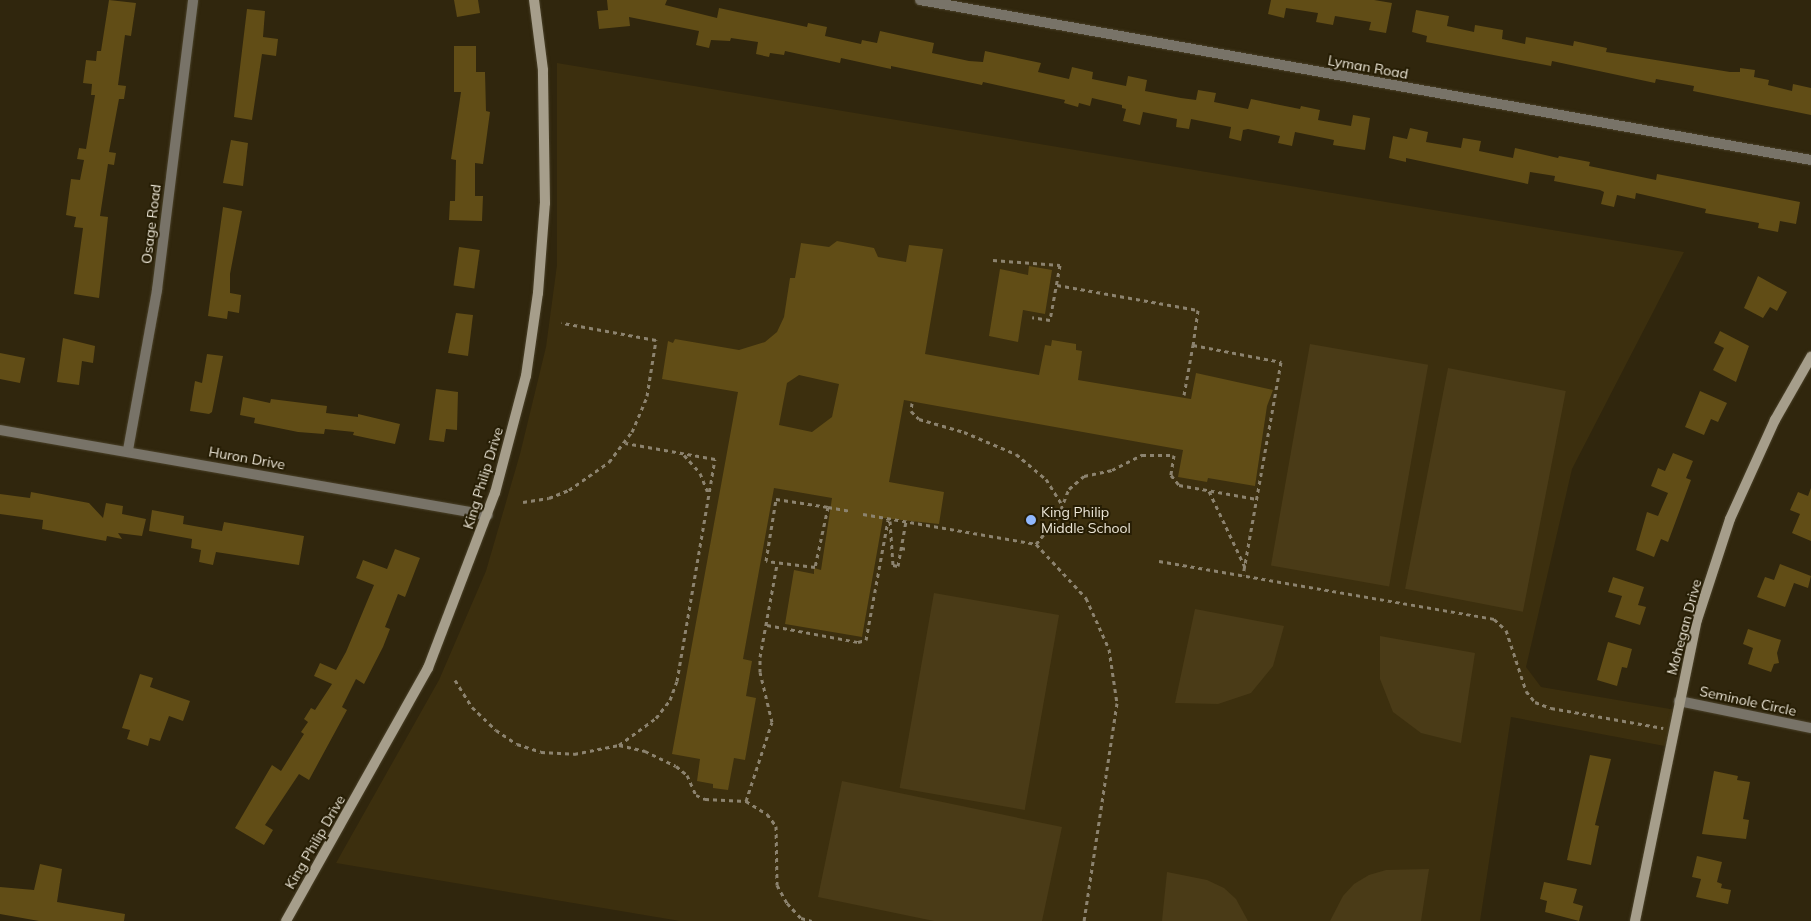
<!DOCTYPE html>
<html>
<head>
<meta charset="utf-8">
<style>
	body { margin:0 }
	#map { position:relative; width:1811px; height:921px; overflow:hidden; background:#30260d; font-family:Mulish,sans-serif }
	div>[style] { position:absolute }
	.built>* { inset:0; background:#3c2f0e }
	.green>* { inset:0; background:#4a3b17; transform-origin:0 0 }
	.building>* { inset:0; background:#614d16; transform-origin:0 0 }
	.path>* { height:3px; margin-top:-1.5px; transform-origin:0; background:repeating-linear-gradient(90deg,#8c836f 0 4px,transparent 0 8px) }
	.roads { filter:drop-shadow(0 0 1px #4a4129) drop-shadow(0 0 1px #4a4129) }
	.street>* { height:10px; margin:-5px; padding:0 5px; transform-origin:5px; border-radius:5px; background:#787368 }
	.secondary>* { height:10px; margin:-5px; padding:0 5px; transform-origin:5px; border-radius:5px; background:#a69e8b }
	.dots>* { width:14px; height:14px; translate:-50% -50%; box-sizing:border-box; border:2px solid #261d04; border-radius:50% }
	span { translate:-50% -50%; white-space:nowrap; text-align:center; line-height:1.15; -webkit-text-stroke:4px #261d04; paint-order:stroke }
	.street-label { font-size:14px; color:#ede7d8 }
	.poi-label { font-size:14px; color:#ede7d8 }
	.left { translate:0 -50%; text-align:left }
</style>
</head>
<body>
<div id="map">
	<div class="built">
		<i style="clip-path:polygon(557px 63px,1684px 252px,1572px 469px,1526px 667px,1541px 687px,1676px 710px,1670px 747px,1511px 717px,1480px 921px,680px 921px,336px 863px,439px 680px,486px 571px,520px 454px,546px 347px,557px 265px)"></i>
	</div>
	<div class="green">
		<i style="left:1310px;top:344px;width:120px;height:225px;rotate:10deg"></i>
		<i style="left:1448px;top:368px;width:120px;height:225px;rotate:11deg"></i>
		<i style="left:934px;top:593px;width:127px;height:198px;rotate:10deg"></i>
		<i style="clip-path:polygon(1195px 609px,1284px 626px,1273px 666px,1251px 693px,1218px 704px,1175px 703px)"></i>
		<i style="clip-path:polygon(1380px 636px,1475px 653px,1461px 743px,1421px 733px,1393px 712px,1380px 679px)"></i>
		<i style="clip-path:polygon(842px 781px,1062px 827px,1042px 921px,934px 921px,818px 897px)"></i>
		<i style="clip-path:polygon(1429px 869px,1421px 921px,1330px 921px,1343px 896px,1354px 884px,1369px 875px,1386px 870px)"></i>
		<i style="clip-path:polygon(1167px 872px,1207px 880px,1224px 888px,1236px 899px,1248px 921px,1162px 921px)"></i>
	</div>
	<div class="building">
		<i style="clip-path:polygon(109px 0,136px 3px,131px 36px,125px 35px,118px 85px,126px 86px,124px 99px,119px 99px,109px 152px,116px 153px,114px 165px,108px 164px,100px 216px,108px 217px,99px 298px,74px 294px,83px 228px,74px 227px,76px 217px,66px 215px,71px 179px,80px 180px,84px 160px,77px 159px,79px 148px,86px 149px,95px 95px,91px 95px,92px 84px,83px 83px,86px 60px,96px 61px,97px 51px,101px 51px)"></i>
		<i style="clip-path:polygon(454px 0,478px 0,480px 13px,457px 17px)"></i>
		<i style="clip-path:polygon(607px 0,667px 0,665px 5px,717px 18px,719px 8px,807px 27px,808px 23px,827px 27px,825px 36px,861px 44px,862px 40px,877px 43px,880px 31px,934px 43px,932px 53px,969px 61px,983px 62px,985px 51px,1041px 63px,1038px 72px,1069px 79px,1072px 67px,1093px 72px,1092px 79px,1126px 86px,1128px 76px,1147px 80px,1145px 91px,1181px 98px,1196px 100px,1198px 90px,1216px 93px,1214px 102px,1248px 109px,1251px 99px,1300px 109px,1301px 106px,1320px 110px,1318px 120px,1351px 126px,1353px 115px,1370px 118px,1365px 150px,1333px 145px,1334px 140px,1295px 132px,1292px 146px,1278px 143px,1280px 136px,1248px 129px,1243px 130px,1241px 141px,1229px 138px,1231px 127px,1191px 119px,1189px 129px,1176px 127px,1177px 119px,1143px 112px,1140px 125px,1123px 121px,1126px 109px,1122px 108px,1122px 105px,1092px 98px,1090px 106px,1079px 103px,1078px 107px,1064px 103px,1065px 100px,983px 82px,982px 85px,891px 66px,891px 69px,841px 58px,840px 63px,785px 51px,784px 55px,770px 53px,769px 57px,756px 54px,758px 42px,731px 38px,730px 41px,711px 40px,709px 48px,696px 45px,699px 31px,629px 17px,630px 26px,599px 29px,597px 11px,608px 10px)"></i>
		<i style="clip-path:polygon(1271px 0,1374px 0,1392px 3px,1386px 33px,1369px 30px,1371px 22px,1335px 16px,1333px 25px,1316px 22px,1318px 13px,1286px 8px,1284px 18px,1268px 14px)"></i>
		<i style="clip-path:polygon(247px 9px,265px 11px,263px 37px,278px 39px,276px 56px,262px 54px,252px 120px,234px 117px)"></i>
		<i style="clip-path:polygon(1416px 10px,1449px 16px,1447px 26px,1474px 32px,1475px 25px,1503px 30px,1502px 39px,1525px 44px,1526px 37px,1573px 46px,1574px 41px,1607px 48px,1606px 52px,1730px 72px,1740px 72px,1740px 68px,1755px 70px,1754px 77px,1769px 80px,1768px 85px,1792px 91px,1793px 84px,1811px 88px,1811px 115px,1693px 91px,1694px 86px,1656px 79px,1655px 83px,1552px 61px,1551px 66px,1426px 42px,1427px 36px,1412px 32px)"></i>
		<i style="clip-path:polygon(454px 46px,476px 46px,476px 72px,485px 72px,486px 111px,490px 112px,483px 164px,475px 163px,475px 196px,483px 196px,482px 221px,449px 220px,450px 201px,455px 201px,456px 160px,451px 159px,461px 92px,454px 92px)"></i>
		<i style="clip-path:polygon(1410px 128px,1428px 132px,1426px 142px,1461px 148px,1463px 138px,1481px 141px,1479px 151px,1513px 158px,1515px 148px,1558px 158px,1559px 156px,1590px 162px,1589px 166px,1656px 180px,1657px 174px,1800px 202px,1796px 224px,1780px 221px,1778px 232px,1758px 228px,1759px 223px,1705px 213px,1706px 209px,1636px 193px,1635px 199px,1617px 195px,1614px 207px,1601px 204px,1604px 192px,1600px 190px,1554px 181px,1555px 176px,1530px 172px,1528px 184px,1406px 158px,1406px 162px,1389px 158px,1393px 136px,1407px 139px)"></i>
		<i style="clip-path:polygon(231px 140px,248px 143px,243px 186px,223px 183px)"></i>
		<i style="clip-path:polygon(223px 207px,242px 211px,230px 274px,230px 293px,241px 295px,239px 313px,228px 311px,227px 319px,208px 316px)"></i>
		<i style="clip-path:polygon(evenodd,837px 241px,874px 248px,878px 257px,906px 262px,909px 245px,943px 249px,925px 354px,1039px 375px,1045px 345px,1051px 346px,1052px 340px,1076px 344px,1076px 350px,1082px 351px,1078px 380px,1191px 399px,1196px 373px,1273px 390px,1267px 406px,1255px 486px,1208px 478px,1207px 482px,1178px 477px,1183px 450px,904px 400px,889px 482px,944px 492px,939px 524px,883px 518px,862px 637px,785px 624px,794px 570px,814px 574px,814px 568px,821px 570px,832px 498px,774px 488px,743px 659px,752px 661px,746px 696px,756px 698px,745px 760px,734px 758px,728px 790px,713px 788px,713px 784px,697px 781px,700px 759px,672px 754px,738px 392px,662px 379px,668px 341px,673px 343px,675px 339px,739px 350px,765px 342px,777px 332px,784px 317px,790px 278px,795px 278px,801px 243px,829px 247px,837px 241px,799px 375px,839px 384px,832px 417px,812px 432px,779px 425px,787px 383px,799px 375px)"></i>
		<i style="left:459px;top:247px;width:21px;height:39px;rotate:8deg"></i>
		<i style="clip-path:polygon(1029px 266px,1052px 270px,1045px 314px,1023px 310px,1018px 342px,989px 336px,1000px 269px,1028px 275px)"></i>
		<i style="clip-path:polygon(1758px 276px,1787px 292px,1777px 311px,1770px 307px,1763px 318px,1744px 308px)"></i>
		<i style="clip-path:polygon(456px 313px,473px 315px,468px 356px,448px 353px)"></i>
		<i style="clip-path:polygon(1720px 331px,1749px 346px,1736px 382px,1713px 370px,1724px 348px,1714px 343px)"></i>
		<i style="clip-path:polygon(63px 338px,95px 346px,93px 363px,82px 361px,79px 385px,57px 382px)"></i>
		<i style="clip-path:polygon(0 353px,25px 358px,20px 383px,0 379px)"></i>
		<i style="clip-path:polygon(207px 354px,223px 356px,212px 412px,209px 414px,190px 411px,195px 381px,202px 383px)"></i>
		<i style="clip-path:polygon(436px 389px,458px 392px,457px 430px,446px 429px,444px 442px,429px 440px)"></i>
		<i style="clip-path:polygon(1700px 391px,1727px 403px,1718px 422px,1711px 419px,1704px 435px,1685px 427px)"></i>
		<i style="clip-path:polygon(243px 397px,270px 403px,271px 399px,327px 406px,326px 413px,358px 417px,358px 414px,400px 424px,395px 444px,353px 435px,354px 432px,325px 429px,324px 434px,298px 432px,254px 423px,255px 418px,240px 415px)"></i>
		<i style="clip-path:polygon(1673px 453px,1693px 461px,1686px 478px,1691px 480px,1668px 542px,1661px 539px,1654px 557px,1636px 550px,1647px 512px,1658px 516px,1668px 493px,1651px 486px,1658px 468px,1665px 471px)"></i>
		<i style="clip-path:polygon(1811px 488px,1811px 541px,1792px 533px,1800px 514px,1790px 510px,1798px 492px,1808px 496px)"></i>
		<i style="clip-path:polygon(31px 492px,89px 503px,103px 518px,106px 503px,123px 506px,122px 514px,146px 519px,142px 536px,118px 533px,122px 539px,107px 536px,106px 541px,42px 529px,43px 520px,0 514px,0 494px,30px 498px)"></i>
		<i style="clip-path:polygon(152px 510px,184px 516px,183px 524px,222px 531px,224px 522px,304px 536px,299px 565px,216px 552px,213px 565px,199px 562px,201px 550px,191px 548px,192px 539px,149px 531px)"></i>
		<i style="clip-path:polygon(395px 549px,420px 558px,405px 597px,398px 594px,385px 627px,390px 629px,383px 647px,364px 684px,356px 679px,342px 707px,347px 710px,309px 780px,299px 774px,265px 825px,273px 830px,264px 845px,235px 828px,272px 765px,281px 771px,304px 734px,301px 732px,308px 722px,304px 719px,311px 708px,315px 710px,332px 684px,314px 676px,320px 663px,336px 670px,346px 652px,374px 585px,356px 578px,363px 560px,387px 569px)"></i>
		<i style="clip-path:polygon(1780px 564px,1811px 576px,1808px 588px,1794px 583px,1785px 607px,1757px 597px,1765px 577px,1774px 580px)"></i>
		<i style="clip-path:polygon(1613px 577px,1644px 587px,1638px 605px,1646px 607px,1640px 625px,1615px 617px,1622px 596px,1608px 592px)"></i>
		<i style="clip-path:polygon(1748px 629px,1781px 640px,1777px 653px,1779px 663px,1774px 664px,1771px 672px,1748px 664px,1753px 648px,1743px 644px)"></i>
		<i style="clip-path:polygon(1608px 642px,1632px 649px,1627px 668px,1622px 667px,1617px 686px,1597px 680px)"></i>
		<i style="clip-path:polygon(140px 674px,153px 678px,150px 687px,190px 701px,183px 721px,169px 716px,160px 741px,150px 738px,148px 746px,127px 739px,130px 730px,122px 728px)"></i>
		<i style="clip-path:polygon(1590px 755px,1611px 759px,1595px 825px,1599px 826px,1591px 865px,1567px 860px)"></i>
		<i style="clip-path:polygon(1714px 771px,1738px 776px,1737px 780px,1750px 782px,1743px 819px,1749px 820px,1746px 839px,1702px 834px)"></i>
		<i style="clip-path:polygon(1697px 856px,1722px 862px,1717px 882px,1722px 884px,1721px 888px,1731px 890px,1728px 904px,1696px 897px,1701px 879px,1692px 877px)"></i>
		<i style="clip-path:polygon(40px 864px,62px 869px,57px 902px,125px 914px,124px 921px,39px 921px,0 914px,0 887px,34px 890px)"></i>
		<i style="clip-path:polygon(1544px 882px,1577px 889px,1573px 903px,1583px 906px,1579px 921px,1545px 912px,1547px 901px,1540px 899px)"></i>
	</div>
	<div class="path">
		<i style="left:993px;top:260px;width:67px;rotate:4.3deg"></i>
		<i style="left:1060px;top:265px;width:56px;rotate:100.3deg"></i>
		<i style="left:1050px;top:320px;width:18px;rotate:-171deg"></i>
		<i style="left:1057px;top:285px;width:143px;rotate:10.1deg"></i>
		<i style="left:1198px;top:310px;width:35px;rotate:98deg"></i>
		<i style="left:1193px;top:345px;width:90px;rotate:10.9deg"></i>
		<i style="left:1281px;top:362px;width:216px;rotate:100.1deg"></i>
		<i style="left:1184px;top:395px;width:51px;rotate:-79.8deg"></i>
		<i style="left:912px;top:403px;width:8px;rotate:97deg"></i>
		<i style="left:911px;top:411px;width:11px;rotate:45deg"></i>
		<i style="left:919px;top:419px;width:47px;rotate:16.1deg"></i>
		<i style="left:964px;top:432px;width:56px;rotate:22.9deg"></i>
		<i style="left:1016px;top:454px;width:39px;rotate:40deg"></i>
		<i style="left:1046px;top:479px;width:28px;rotate:58deg"></i>
		<i style="left:684px;top:455px;width:24px;rotate:48deg"></i>
		<i style="left:700px;top:473px;width:22px;rotate:68deg"></i>
		<i style="left:1209px;top:491px;width:84px;rotate:64.7deg"></i>
		<i style="left:523px;top:502px;width:26px;rotate:-9deg"></i>
		<i style="left:549px;top:498px;width:22px;rotate:-22deg"></i>
		<i style="left:569px;top:490px;width:49px;rotate:-35deg"></i>
		<i style="left:609px;top:462px;width:38px;rotate:-53deg"></i>
		<i style="left:632px;top:432px;width:39px;rotate:-67deg"></i>
		<i style="left:647px;top:396px;width:57px;rotate:-80.9deg"></i>
		<i style="left:656px;top:340px;width:96px;rotate:-169.7deg"></i>
		<i style="left:828px;top:507px;width:61px;rotate:102.2deg"></i>
		<i style="left:815px;top:567px;width:49px;rotate:-173deg"></i>
		<i style="left:766px;top:561px;width:63px;rotate:-80.8deg"></i>
		<i style="left:776px;top:499px;width:53px;rotate:8.7deg"></i>
		<i style="left:828px;top:507px;width:23px;rotate:10deg"></i>
		<i style="left:863px;top:514px;width:176px;rotate:9.8deg"></i>
		<i style="left:1036px;top:544px;width:74px;rotate:47.2deg"></i>
		<i style="left:1086px;top:598px;width:56px;rotate:65.7deg"></i>
		<i style="left:1109px;top:649px;width:55px;rotate:81.6deg"></i>
		<i style="left:1117px;top:703px;width:220px;rotate:98.6deg"></i>
		<i style="left:890px;top:521px;width:44px;rotate:86.1deg"></i>
		<i style="left:893px;top:565px;width:5px;rotate:11deg"></i>
		<i style="left:898px;top:566px;width:46px;rotate:-79.9deg"></i>
		<i style="left:1036px;top:544px;width:35px;rotate:-51deg"></i>
		<i style="left:1058px;top:517px;width:30px;rotate:-69deg"></i>
		<i style="left:1069px;top:489px;width:20px;rotate:-41deg"></i>
		<i style="left:1084px;top:476px;width:29px;rotate:-12deg"></i>
		<i style="left:1112px;top:470px;width:34px;rotate:-27deg"></i>
		<i style="left:1142px;top:455px;width:32px"></i>
		<i style="left:1174px;top:455px;width:20px;rotate:99deg"></i>
		<i style="left:1171px;top:475px;width:13px;rotate:51deg"></i>
		<i style="left:1179px;top:485px;width:79px;rotate:10.2deg"></i>
		<i style="left:901px;top:548px;width:7px;rotate:8deg"></i>
		<i style="left:1159px;top:561px;width:340px;rotate:9.8deg"></i>
		<i style="left:1494px;top:619px;width:16px;rotate:43deg"></i>
		<i style="left:1506px;top:630px;width:64px;rotate:71.8deg"></i>
		<i style="left:1526px;top:691px;width:14px;rotate:51deg"></i>
		<i style="left:1535px;top:702px;width:17px;rotate:21deg"></i>
		<i style="left:1551px;top:708px;width:114px;rotate:10.1deg"></i>
		<i style="left:767px;top:625px;width:93px;rotate:10.6deg"></i>
		<i style="left:858px;top:642px;width:8px;rotate:-14deg"></i>
		<i style="left:866px;top:640px;width:122px;rotate:-79.6deg"></i>
		<i style="left:455px;top:680px;width:32px;rotate:58deg"></i>
		<i style="left:472px;top:707px;width:33px;rotate:44deg"></i>
		<i style="left:496px;top:730px;width:25px;rotate:34deg"></i>
		<i style="left:517px;top:744px;width:25px;rotate:18deg"></i>
		<i style="left:541px;top:752px;width:33px;rotate:3deg"></i>
		<i style="left:574px;top:754px;width:46px;rotate:-11.3deg"></i>
		<i style="left:619px;top:745px;width:46px;rotate:-36.1deg"></i>
		<i style="left:656px;top:718px;width:23px;rotate:-52deg"></i>
		<i style="left:670px;top:700px;width:20px;rotate:-70deg"></i>
		<i style="left:677px;top:681px;width:225px;rotate:-80.3deg"></i>
		<i style="left:715px;top:459px;width:91px;rotate:-169.9deg"></i>
		<i style="left:619px;top:745px;width:27px;rotate:13deg"></i>
		<i style="left:645px;top:751px;width:34px;rotate:26deg"></i>
		<i style="left:676px;top:766px;width:14px;rotate:39deg"></i>
		<i style="left:687px;top:775px;width:22px;rotate:66deg"></i>
		<i style="left:696px;top:795px;width:10px;rotate:24deg"></i>
		<i style="left:705px;top:799px;width:41px;rotate:2.8deg"></i>
		<i style="left:746px;top:801px;width:25px;rotate:32deg"></i>
		<i style="left:767px;top:814px;width:15px;rotate:53deg"></i>
		<i style="left:776px;top:826px;width:59px;rotate:89deg"></i>
		<i style="left:777px;top:885px;width:21px;rotate:61deg"></i>
		<i style="left:787px;top:903px;width:21px;rotate:47deg"></i>
		<i style="left:801px;top:918px;width:11px;rotate:15deg"></i>
		<i style="left:746px;top:801px;width:83px;rotate:-71.8deg"></i>
		<i style="left:772px;top:722px;width:51px;rotate:-103.5deg"></i>
		<i style="left:760px;top:672px;width:15px;rotate:-90deg"></i>
		<i style="left:760px;top:657px;width:95px;rotate:-79.6deg"></i>
	</div>
	<div class="roads">
		<div class="street">
			<i style="left:920px;top:0;width:905px;rotate:10.18deg"></i>
			<i style="left:0;top:430px;width:495px;rotate:9.9deg"></i>
			<i style="left:128px;top:450px;width:163px;rotate:-79.7deg"></i>
			<i style="left:157px;top:290px;width:292px;rotate:-82.9deg"></i>
			<i style="left:1679px;top:701px;width:135px;rotate:11.6deg"></i>
		</div>
		<div class="secondary">
			<i style="left:286px;top:921px;width:290px;rotate:-60.7deg"></i>
			<i style="left:428px;top:668px;width:187px;rotate:-69.1deg"></i>
			<i style="left:495px;top:493px;width:121px;rotate:-75.2deg"></i>
			<i style="left:526px;top:376px;width:84px;rotate:-81.8deg"></i>
			<i style="left:538px;top:293px;width:90px;rotate:-85.6deg"></i>
			<i style="left:545px;top:203px;width:133px;rotate:-90.9deg"></i>
			<i style="left:543px;top:70px;width:71px;rotate:-97.3deg"></i>
			<i style="left:1635px;top:921px;width:307px;rotate:-78.4deg"></i>
			<i style="left:1697px;top:620px;width:106px;rotate:-71.9deg"></i>
			<i style="left:1730px;top:519px;width:109px;rotate:-65.6deg"></i>
			<i style="left:1775px;top:420px;width:73px;rotate:-60.3deg"></i>
		</div>
	</div>
	<div class="dots">
		<i style="left:1031px;top:520px;background:#91b8fd"></i>
	</div>
	<div class="street-label">
		<span style="left:1368px;top:67px;rotate:10deg">Lyman Road</span>
		<span style="left:151px;top:224px;rotate:-83deg">Osage Road</span>
		<span style="left:247px;top:458px;rotate:10deg">Huron Drive</span>
		<span style="left:483px;top:478px;rotate:-73deg">King Philip Drive</span>
		<span style="left:1684px;top:627px;rotate:-75deg">Mohegan Drive</span>
		<span style="left:1748px;top:701px;rotate:12deg">Seminole Circle</span>
		<span style="left:315px;top:842px;rotate:-60deg">King Philip Drive</span>
	</div>
	<div class="poi-label">
		<span class="left" style="left:1041px;top:520px">King Philip<br>Middle School</span>
	</div>
</div>
</body>
</html>
